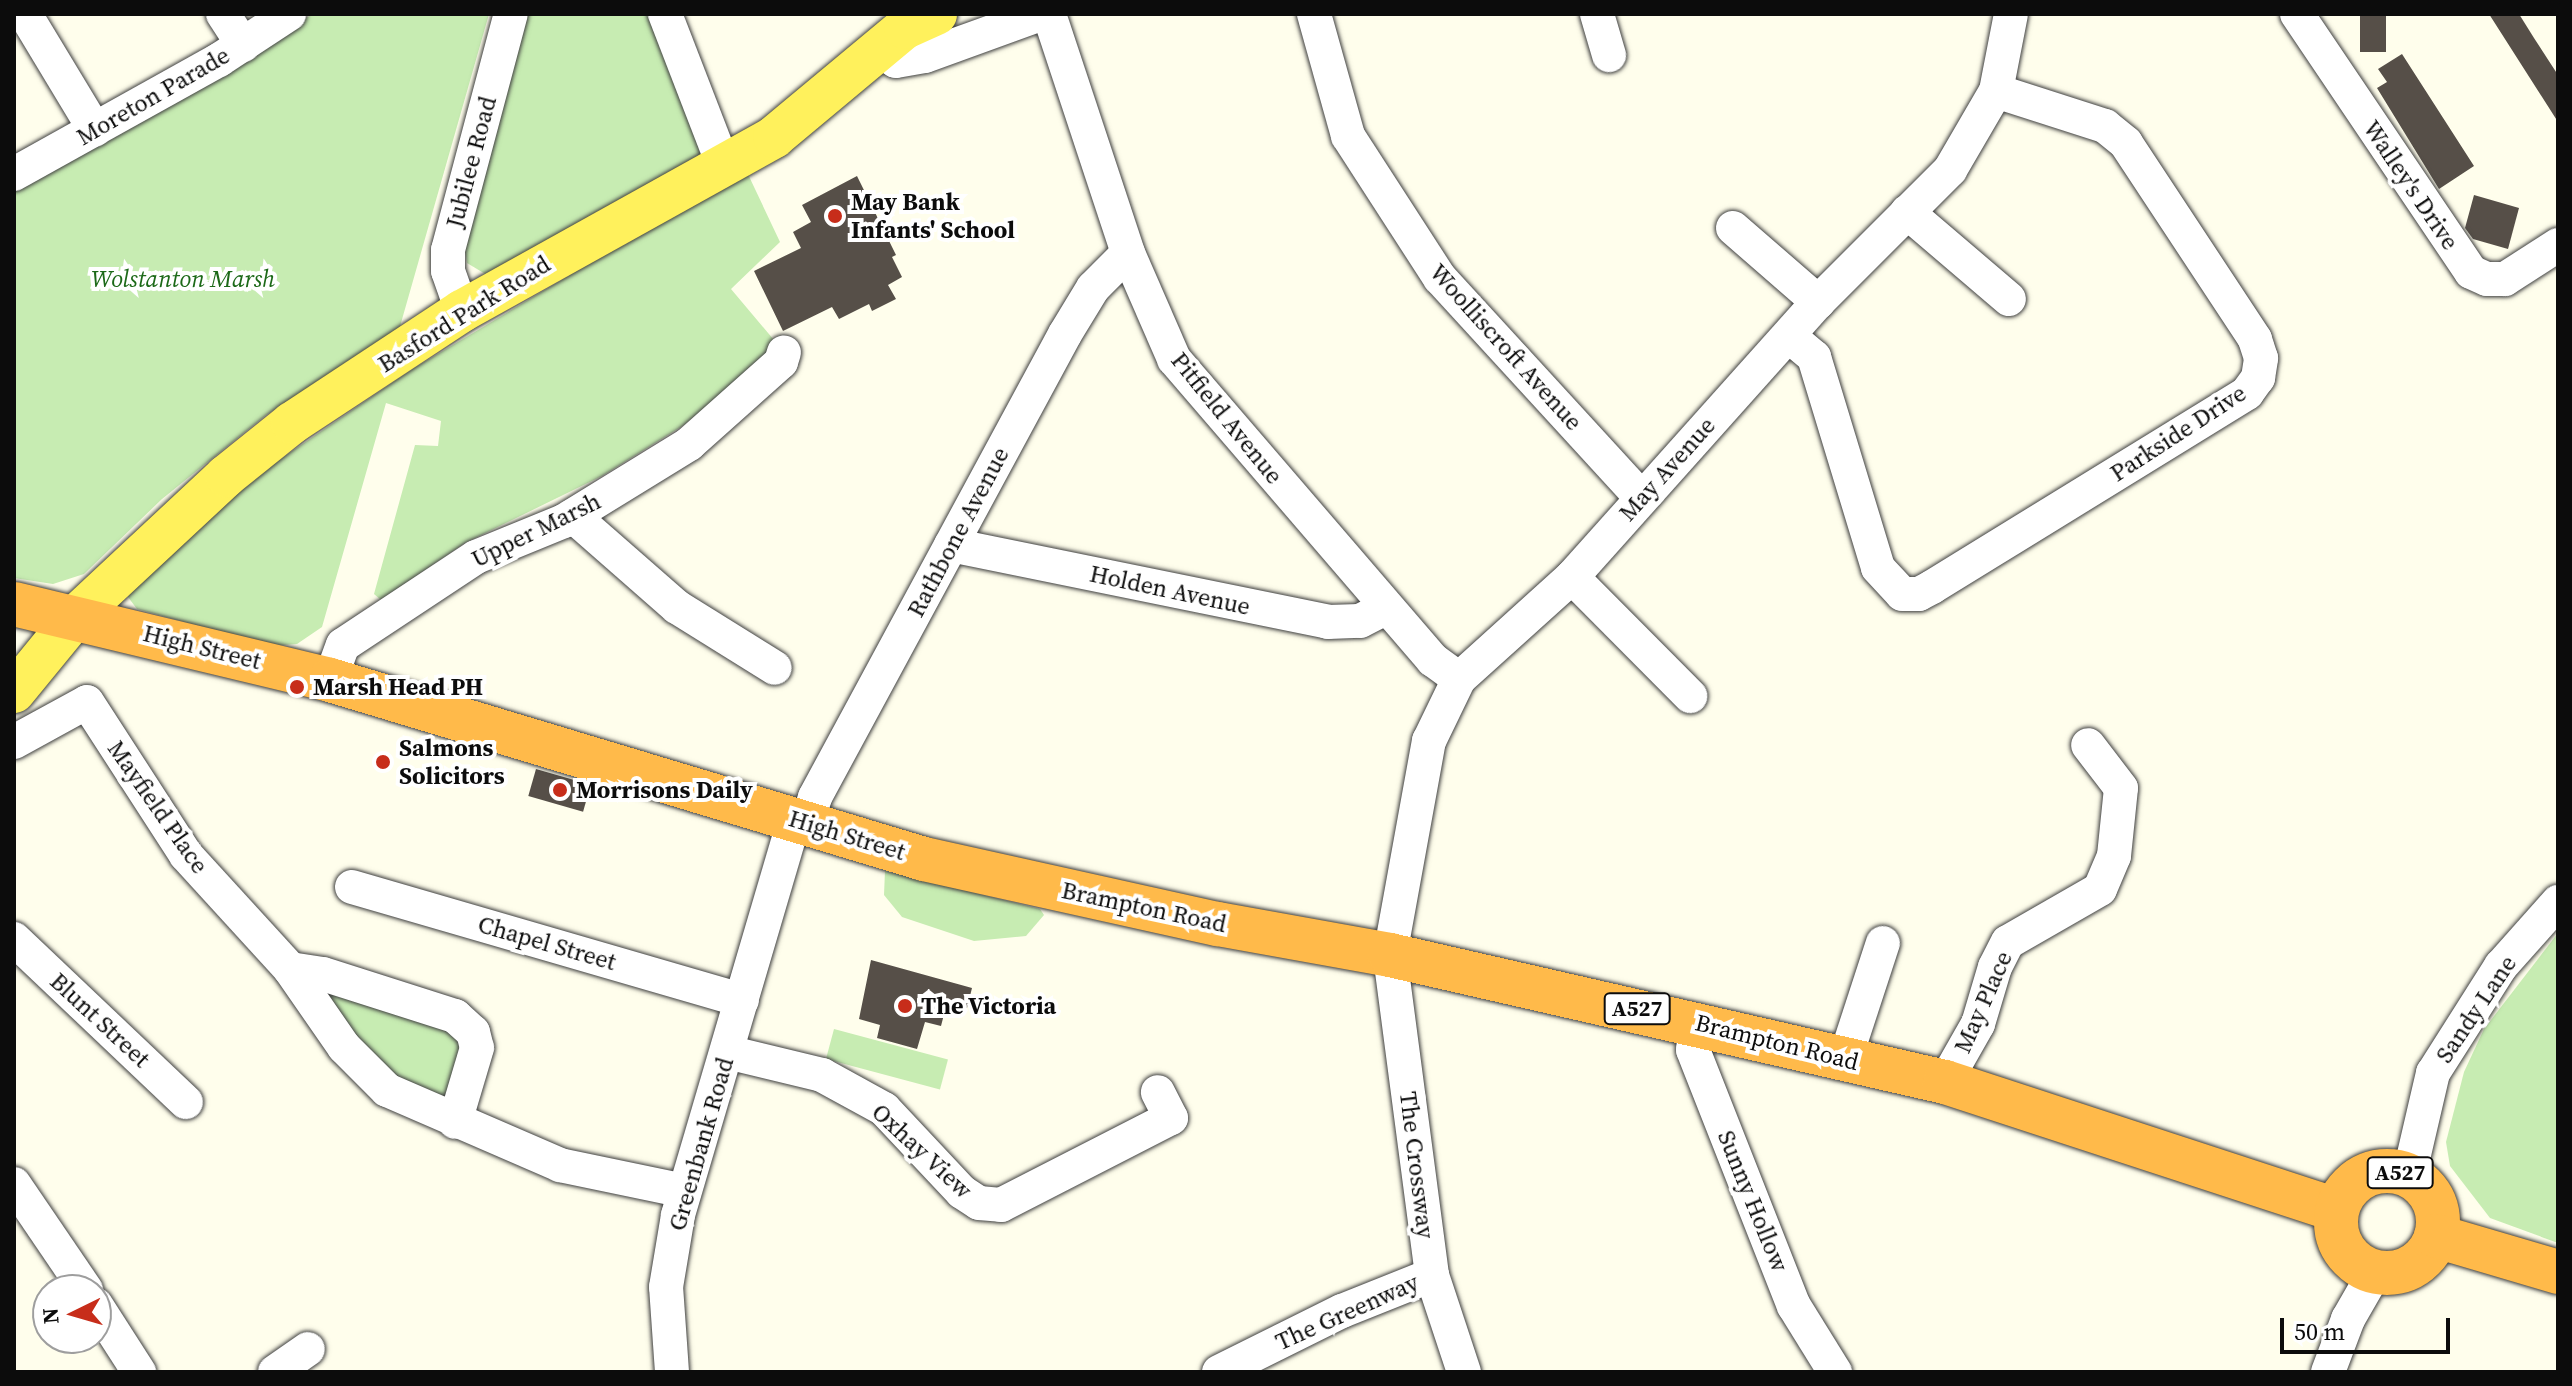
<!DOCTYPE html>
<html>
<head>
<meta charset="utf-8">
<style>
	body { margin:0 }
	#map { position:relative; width:2572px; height:1386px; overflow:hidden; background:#fffeec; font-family:"Source Serif 4",serif }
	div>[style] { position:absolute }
	.green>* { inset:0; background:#c7ecb2; transform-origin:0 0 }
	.building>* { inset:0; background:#564f48; transform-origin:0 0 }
	.roads { filter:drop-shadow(0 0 2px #3f3f3f) drop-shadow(0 0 2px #3f3f3f) }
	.minor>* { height:34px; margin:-17px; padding:0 17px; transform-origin:17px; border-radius:17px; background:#fff }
	.major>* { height:42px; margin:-21px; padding:0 21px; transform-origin:21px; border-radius:21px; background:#fff15c }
	.highway>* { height:44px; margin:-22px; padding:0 22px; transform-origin:22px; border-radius:22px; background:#ffba4a }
	.highway>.ring { margin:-22px; padding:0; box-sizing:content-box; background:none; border:44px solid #ffba4a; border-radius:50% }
	.dots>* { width:22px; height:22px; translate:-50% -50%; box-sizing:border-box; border:4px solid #fff; border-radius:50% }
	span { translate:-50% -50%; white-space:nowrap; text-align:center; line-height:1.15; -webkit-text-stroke:8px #fff; paint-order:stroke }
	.shield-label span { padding:2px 6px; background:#fff; border:2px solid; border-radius:6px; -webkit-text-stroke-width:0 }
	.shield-label { font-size:22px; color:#0c0c0c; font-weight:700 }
	.street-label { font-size:24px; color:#0c0c0c }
	.poi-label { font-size:24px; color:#0c0c0c; font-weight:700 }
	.left { translate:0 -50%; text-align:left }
	.park-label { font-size:24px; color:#1c6918; font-style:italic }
	.frame { position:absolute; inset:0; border:16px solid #0c0c0c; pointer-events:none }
	.north { position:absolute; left:32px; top:1274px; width:80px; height:80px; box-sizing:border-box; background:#fff; border:2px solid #9e9e9e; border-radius:50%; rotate:265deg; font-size:22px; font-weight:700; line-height:32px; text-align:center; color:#0c0c0c }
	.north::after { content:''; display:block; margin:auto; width:28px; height:36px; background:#c72d1a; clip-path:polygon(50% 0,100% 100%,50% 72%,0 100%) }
	.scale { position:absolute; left:2280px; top:1318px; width:170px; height:36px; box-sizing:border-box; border:4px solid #0c0c0c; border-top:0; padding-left:10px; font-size:24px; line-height:28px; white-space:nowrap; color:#0c0c0c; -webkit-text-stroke:6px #fff; paint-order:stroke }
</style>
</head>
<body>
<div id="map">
	<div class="green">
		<i style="clip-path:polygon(313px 14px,489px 14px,399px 330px,266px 415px,162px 499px,84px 574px,53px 584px,14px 578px,14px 182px)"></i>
		<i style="clip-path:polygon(525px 14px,655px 14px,702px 157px,492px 278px,467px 263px,463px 236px)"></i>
		<i style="clip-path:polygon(746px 170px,780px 242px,731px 289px,779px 346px,684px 425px,602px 476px,465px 543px,381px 600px,374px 594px,415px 445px,438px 446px,441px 421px,386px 403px,322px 627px,297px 644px,271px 646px,137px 609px,128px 597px,131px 584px,241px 486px,411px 370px)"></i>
		<i style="clip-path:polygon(885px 871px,1040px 909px,1044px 915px,1026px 936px,974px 941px,902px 917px,884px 895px)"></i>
		<i style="clip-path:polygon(2558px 933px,2558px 1243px,2490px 1218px,2450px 1166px,2446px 1142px,2464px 1072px,2484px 1029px)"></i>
		<i style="clip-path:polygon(290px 969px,473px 1031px,455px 1122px,387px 1090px)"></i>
		<i style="left:834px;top:1029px;width:118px;height:31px;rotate:15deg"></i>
	</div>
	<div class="building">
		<i style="left:2360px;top:14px;width:26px;height:38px"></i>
		<i style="clip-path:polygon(2489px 14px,2519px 14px,2534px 38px,2558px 75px,2558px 122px)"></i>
		<i style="clip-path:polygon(2402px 54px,2474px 166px,2439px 189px,2377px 88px,2387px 82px,2378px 69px)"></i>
		<i style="clip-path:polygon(857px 176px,896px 255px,892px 257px,902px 277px,888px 285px,896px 299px,872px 311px,869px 304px,839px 319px,832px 307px,783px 331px,754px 271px,801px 248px,793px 232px,811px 222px,802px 205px)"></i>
		<i style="clip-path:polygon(2474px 195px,2519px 208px,2508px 249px,2473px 239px,2465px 228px)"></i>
		<i style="left:536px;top:769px;width:57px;height:28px;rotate:16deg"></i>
		<i style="clip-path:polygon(871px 960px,972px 988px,967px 1008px,947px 1003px,941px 1026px,925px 1022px,917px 1049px,877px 1038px,880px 1025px,859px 1019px)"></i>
	</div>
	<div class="roads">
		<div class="minor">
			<i style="left:25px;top:14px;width:135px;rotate:58.9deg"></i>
			<i style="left:223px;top:14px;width:37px;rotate:57deg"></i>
			<i style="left:665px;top:14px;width:159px;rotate:68.9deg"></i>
			<i style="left:1049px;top:14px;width:252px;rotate:71.7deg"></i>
			<i style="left:1128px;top:253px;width:116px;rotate:66.5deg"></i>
			<i style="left:1174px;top:359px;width:397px;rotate:49.3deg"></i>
			<i style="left:1433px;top:660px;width:32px;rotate:36deg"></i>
			<i style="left:1314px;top:14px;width:127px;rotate:74.4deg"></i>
			<i style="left:1348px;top:136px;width:169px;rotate:57.1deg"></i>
			<i style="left:1440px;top:278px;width:296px;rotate:47.5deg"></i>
			<i style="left:1597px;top:14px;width:43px;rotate:73.7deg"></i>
			<i style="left:2297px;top:14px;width:311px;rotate:56deg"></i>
			<i style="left:2471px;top:272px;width:17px;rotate:24deg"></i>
			<i style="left:2487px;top:279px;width:18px"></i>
			<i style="left:2505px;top:279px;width:63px;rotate:-32.7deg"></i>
			<i style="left:879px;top:50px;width:20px;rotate:33deg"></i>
			<i style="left:896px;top:61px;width:29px;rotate:-10deg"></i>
			<i style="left:925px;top:56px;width:123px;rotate:-19.9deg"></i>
			<i style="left:14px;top:174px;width:235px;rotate:-29.1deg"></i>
			<i style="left:219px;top:60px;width:84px;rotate:-33.3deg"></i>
			<i style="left:1907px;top:212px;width:134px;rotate:40.5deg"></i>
			<i style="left:1733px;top:228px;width:113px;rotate:41deg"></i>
			<i style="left:462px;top:311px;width:42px;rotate:-109.3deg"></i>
			<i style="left:448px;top:271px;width:21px;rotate:-90deg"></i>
			<i style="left:448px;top:250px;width:244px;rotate:-75.1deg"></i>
			<i style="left:1789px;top:336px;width:33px;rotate:40deg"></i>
			<i style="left:1814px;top:357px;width:220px;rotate:73.1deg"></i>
			<i style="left:1878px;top:568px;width:35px;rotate:47deg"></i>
			<i style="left:1902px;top:594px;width:17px"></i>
			<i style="left:1919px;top:594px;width:15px;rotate:-28deg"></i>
			<i style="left:1932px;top:587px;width:370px;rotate:-31.6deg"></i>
			<i style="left:2247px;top:393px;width:19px;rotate:-54deg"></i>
			<i style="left:2258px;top:378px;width:20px;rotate:-81deg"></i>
			<i style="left:2261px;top:358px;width:20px;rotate:-108deg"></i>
			<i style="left:2255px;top:339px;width:235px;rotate:-123.4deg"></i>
			<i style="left:2126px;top:143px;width:27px;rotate:-141deg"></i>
			<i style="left:2105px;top:126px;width:114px;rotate:-162.2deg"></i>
			<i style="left:573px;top:516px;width:138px;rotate:41.2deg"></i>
			<i style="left:677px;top:607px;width:115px;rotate:31.9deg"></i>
			<i style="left:951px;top:545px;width:385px;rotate:11.5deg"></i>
			<i style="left:1328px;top:622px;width:32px;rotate:-2deg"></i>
			<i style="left:1360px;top:621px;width:30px;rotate:-27deg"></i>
			<i style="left:1572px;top:577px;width:168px;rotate:45.2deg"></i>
			<i style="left:330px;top:680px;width:37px;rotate:-70deg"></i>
			<i style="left:343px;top:645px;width:159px;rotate:-33.5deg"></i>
			<i style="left:476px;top:557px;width:95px;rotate:-22.2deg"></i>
			<i style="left:564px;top:521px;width:147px;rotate:-31.6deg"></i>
			<i style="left:689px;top:444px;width:123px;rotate:-41.7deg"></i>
			<i style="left:781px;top:362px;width:10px;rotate:-73deg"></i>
			<i style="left:14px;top:742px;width:83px;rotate:-28.7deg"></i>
			<i style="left:87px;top:702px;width:182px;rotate:57.1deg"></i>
			<i style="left:186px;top:855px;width:154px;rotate:47.6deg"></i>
			<i style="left:290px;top:969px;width:95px;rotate:55.3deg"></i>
			<i style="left:344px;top:1047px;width:61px;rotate:45deg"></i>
			<i style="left:387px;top:1090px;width:189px;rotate:23.4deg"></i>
			<i style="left:560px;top:1165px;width:127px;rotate:11.8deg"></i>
			<i style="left:807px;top:822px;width:26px;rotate:-72deg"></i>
			<i style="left:815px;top:797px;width:526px;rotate:-61.63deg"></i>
			<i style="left:1065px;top:334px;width:54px;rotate:-58.7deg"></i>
			<i style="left:1093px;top:288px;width:49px;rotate:-45deg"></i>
			<i style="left:352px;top:887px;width:406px;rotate:16.2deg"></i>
			<i style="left:14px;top:939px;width:237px;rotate:43.5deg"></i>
			<i style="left:290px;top:969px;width:33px;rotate:9deg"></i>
			<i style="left:323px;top:974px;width:139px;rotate:17.7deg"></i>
			<i style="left:455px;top:1016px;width:24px;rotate:42deg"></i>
			<i style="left:473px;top:1032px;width:16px;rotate:76deg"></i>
			<i style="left:477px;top:1048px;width:77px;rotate:106.6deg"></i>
			<i style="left:1696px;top:1022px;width:28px;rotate:96deg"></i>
			<i style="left:1693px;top:1050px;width:275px;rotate:68.5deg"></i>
			<i style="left:1794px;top:1306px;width:78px;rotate:58.2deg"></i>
			<i style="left:727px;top:1052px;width:98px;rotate:13.6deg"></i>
			<i style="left:822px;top:1075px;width:71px;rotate:28.7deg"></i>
			<i style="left:884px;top:1109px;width:114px;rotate:46.8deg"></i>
			<i style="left:962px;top:1192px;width:20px;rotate:33deg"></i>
			<i style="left:979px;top:1203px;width:22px;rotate:5deg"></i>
			<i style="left:1001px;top:1205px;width:191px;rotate:-27.1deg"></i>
			<i style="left:1171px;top:1118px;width:29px;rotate:-117deg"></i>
			<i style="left:1845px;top:1059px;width:122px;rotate:-71.9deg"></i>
			<i style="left:1945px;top:1082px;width:67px;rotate:-60.4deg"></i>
			<i style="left:1978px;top:1024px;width:59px;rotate:-73.4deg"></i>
			<i style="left:1995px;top:967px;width:28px;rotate:-63deg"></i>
			<i style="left:2008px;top:942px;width:106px;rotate:-29.9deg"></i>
			<i style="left:2100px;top:889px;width:36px;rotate:-67deg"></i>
			<i style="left:2114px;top:856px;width:68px;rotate:-84.1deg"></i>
			<i style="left:2121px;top:788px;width:54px;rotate:-127.5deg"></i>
			<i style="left:2409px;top:1176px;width:106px;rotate:-76.9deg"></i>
			<i style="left:2433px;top:1073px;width:127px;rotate:-57.6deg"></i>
			<i style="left:2501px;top:966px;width:86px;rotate:-48.3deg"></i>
			<i style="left:14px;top:1184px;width:128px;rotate:55.8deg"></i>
			<i style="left:96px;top:1305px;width:80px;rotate:57.3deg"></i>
			<i style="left:275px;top:1372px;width:40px;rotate:-34.9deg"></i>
			<i style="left:672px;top:1372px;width:85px;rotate:-94deg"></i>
			<i style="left:666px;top:1287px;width:73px;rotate:-80.5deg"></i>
			<i style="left:678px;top:1215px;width:414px;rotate:-73.6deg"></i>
			<i style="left:1219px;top:1372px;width:137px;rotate:-26.4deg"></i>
			<i style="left:1342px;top:1311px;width:97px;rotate:-21.8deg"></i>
			<i style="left:1464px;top:1372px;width:102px;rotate:-108.3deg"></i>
			<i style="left:1432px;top:1275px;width:323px;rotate:-97.5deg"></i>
			<i style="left:1390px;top:955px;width:218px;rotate:-79.7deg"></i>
			<i style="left:1429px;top:741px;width:69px;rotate:-64.2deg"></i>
			<i style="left:1459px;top:679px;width:152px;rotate:-42.1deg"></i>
			<i style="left:1572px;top:577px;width:369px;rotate:-48.2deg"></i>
			<i style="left:1818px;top:302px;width:187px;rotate:-45deg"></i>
			<i style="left:1950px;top:170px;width:91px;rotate:-59.8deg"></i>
			<i style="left:1996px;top:91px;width:78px;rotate:-79deg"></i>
			<i style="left:2328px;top:1372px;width:57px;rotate:-69.3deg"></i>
			<i style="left:2348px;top:1319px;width:54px;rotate:-60.1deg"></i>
		</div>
		<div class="major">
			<i style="left:14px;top:692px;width:99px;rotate:-50.7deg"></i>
			<i style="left:77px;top:615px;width:204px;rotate:-43deg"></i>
			<i style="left:226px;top:476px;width:85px;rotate:-38.8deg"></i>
			<i style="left:292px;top:423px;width:204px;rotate:-33.4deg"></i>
			<i style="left:462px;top:311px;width:357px;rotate:-29.1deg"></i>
			<i style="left:774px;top:137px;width:170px;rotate:-39.8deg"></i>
			<i style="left:905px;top:28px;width:34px;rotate:-24deg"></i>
		</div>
		<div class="highway">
			<i style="left:14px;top:604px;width:325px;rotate:13.5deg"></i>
			<i style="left:330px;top:680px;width:620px;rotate:16.77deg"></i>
			<i style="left:924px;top:859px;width:301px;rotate:12.5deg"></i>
			<i style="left:1218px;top:924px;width:175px;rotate:10.2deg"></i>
			<i style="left:1390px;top:955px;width:569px;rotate:12.89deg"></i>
			<i style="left:1945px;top:1082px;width:412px;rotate:18.1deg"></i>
			<i class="ring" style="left:2336px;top:1171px;width:58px;height:58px"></i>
			<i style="left:2436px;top:1236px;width:127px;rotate:16.4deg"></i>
		</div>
	</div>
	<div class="dots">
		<i style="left:835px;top:216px;background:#c72d1a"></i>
		<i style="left:297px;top:687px;background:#c72d1a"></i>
		<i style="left:383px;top:762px;background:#c72d1a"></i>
		<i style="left:560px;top:790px;background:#c72d1a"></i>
		<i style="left:905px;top:1006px;background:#c72d1a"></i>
	</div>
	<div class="shield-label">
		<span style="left:1637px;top:1009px">A527</span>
		<span style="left:2400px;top:1173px">A527</span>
	</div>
	<div class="street-label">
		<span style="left:153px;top:96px;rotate:-30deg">Moreton Parade</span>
		<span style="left:471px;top:162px;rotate:-75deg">Jubilee Road</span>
		<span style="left:2411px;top:185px;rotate:56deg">Walley's Drive</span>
		<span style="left:464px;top:314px;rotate:-32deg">Basford Park Road</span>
		<span style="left:1506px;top:347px;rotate:48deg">Woolliscroft Avenue</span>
		<span style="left:1227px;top:418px;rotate:51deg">Pitfield Avenue</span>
		<span style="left:2178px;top:433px;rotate:-33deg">Parkside Drive</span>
		<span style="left:1667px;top:469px;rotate:-48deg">May Avenue</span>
		<span style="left:536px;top:530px;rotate:-26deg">Upper Marsh</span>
		<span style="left:958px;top:532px;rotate:-62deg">Rathbone Avenue</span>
		<span style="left:1170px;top:590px;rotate:12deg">Holden Avenue</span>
		<span style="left:202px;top:647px;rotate:14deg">High Street</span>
		<span style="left:158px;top:807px;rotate:55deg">Mayfield Place</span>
		<span style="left:847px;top:835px;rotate:17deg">High Street</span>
		<span style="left:1144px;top:907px;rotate:12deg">Brampton Road</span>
		<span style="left:547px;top:943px;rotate:16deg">Chapel Street</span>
		<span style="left:1983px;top:1002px;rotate:-66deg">May Place</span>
		<span style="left:2476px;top:1009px;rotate:-56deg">Sandy Lane</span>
		<span style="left:100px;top:1020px;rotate:43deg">Blunt Street</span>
		<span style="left:1777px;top:1042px;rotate:14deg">Brampton Road</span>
		<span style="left:701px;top:1144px;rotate:-74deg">Greenbank Road</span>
		<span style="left:922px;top:1151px;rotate:43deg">Oxhay View</span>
		<span style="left:1417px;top:1165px;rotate:83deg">The Crossway</span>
		<span style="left:1753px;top:1201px;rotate:68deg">Sunny Hollow</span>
		<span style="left:1347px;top:1312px;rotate:-24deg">The Greenway</span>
	</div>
	<div class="poi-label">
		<span class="left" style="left:851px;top:216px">May Bank<br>Infants' School</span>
		<span class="left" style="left:313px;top:687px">Marsh Head PH</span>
		<span class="left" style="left:399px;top:762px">Salmons<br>Solicitors</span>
		<span class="left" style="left:576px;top:790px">Morrisons Daily</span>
		<span class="left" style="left:921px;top:1006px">The Victoria</span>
	</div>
	<div class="park-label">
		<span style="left:183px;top:279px">Wolstanton Marsh</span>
	</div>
	<div class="frame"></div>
	<div class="north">N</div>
	<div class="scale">50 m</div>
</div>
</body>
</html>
